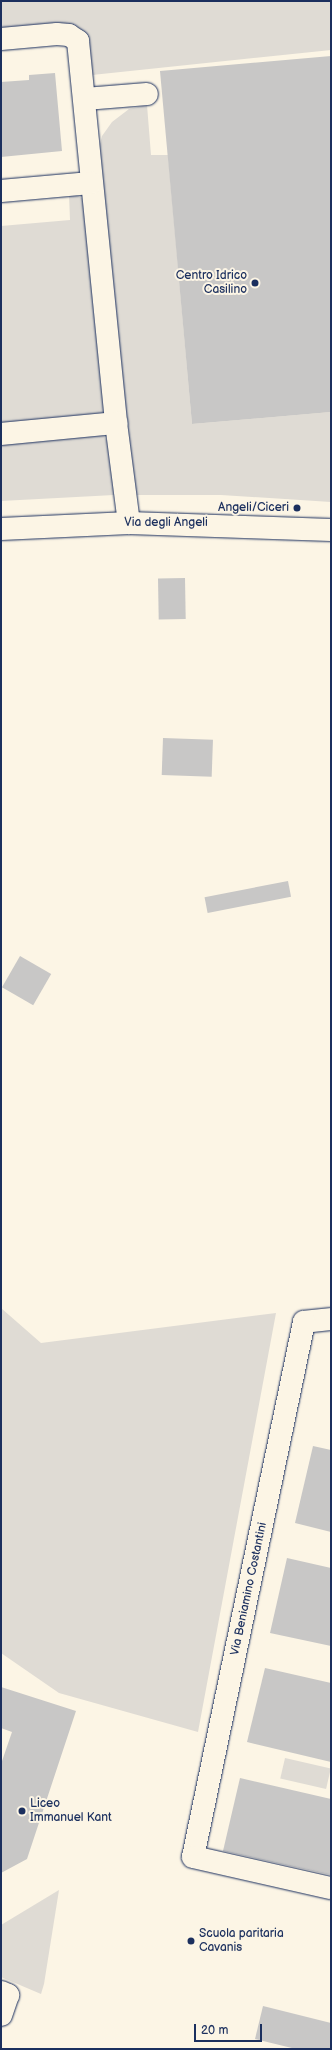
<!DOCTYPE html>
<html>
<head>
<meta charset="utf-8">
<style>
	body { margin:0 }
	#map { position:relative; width:332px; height:2050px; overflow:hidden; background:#fcf5e5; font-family:"Balsamiq Sans",sans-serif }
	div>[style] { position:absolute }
	.green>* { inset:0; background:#dfdbd4; transform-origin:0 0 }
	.building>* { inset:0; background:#c8c7c6; transform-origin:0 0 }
	.roads { filter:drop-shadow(0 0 1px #1b2f5e) drop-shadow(0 0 1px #1b2f5e) }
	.minor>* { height:22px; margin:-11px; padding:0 11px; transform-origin:11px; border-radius:11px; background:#fcf5e5 }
	.dots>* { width:11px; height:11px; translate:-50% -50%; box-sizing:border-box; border:2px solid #fcf5e5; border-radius:50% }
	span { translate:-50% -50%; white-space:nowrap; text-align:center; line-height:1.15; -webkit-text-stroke:4px #fcf5e5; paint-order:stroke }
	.poi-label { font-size:12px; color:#1b2f5e }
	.right { translate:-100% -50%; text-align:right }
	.left { translate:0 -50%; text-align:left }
	.street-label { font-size:12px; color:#1b2f5e }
	.frame { position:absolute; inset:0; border:2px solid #1b2f5e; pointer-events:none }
	.scale { position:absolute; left:194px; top:2024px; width:68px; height:18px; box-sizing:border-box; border:2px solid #1b2f5e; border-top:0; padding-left:5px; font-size:12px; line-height:14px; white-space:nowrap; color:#1b2f5e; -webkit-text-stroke:3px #fcf5e5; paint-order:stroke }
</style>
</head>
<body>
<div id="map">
	<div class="green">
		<i style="clip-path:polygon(1px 1px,331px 1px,331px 50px,92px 75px,85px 36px,1px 30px)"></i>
		<i style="clip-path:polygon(147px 105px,151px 155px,168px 155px,192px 424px,331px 412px,331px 502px,221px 495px,131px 495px,96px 159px,102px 136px,112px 122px,129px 109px)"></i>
		<i style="clip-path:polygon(75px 194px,88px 202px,104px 411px,94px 420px,1px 430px,1px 226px,70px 220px,69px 195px)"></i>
		<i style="clip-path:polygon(101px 432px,110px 445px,114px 495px,1px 501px,1px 441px)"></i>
		<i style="clip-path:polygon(1px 1308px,41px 1343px,276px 1313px,198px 1732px,59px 1693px,1px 1653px)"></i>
		<i style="left:285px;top:1758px;width:47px;height:21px;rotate:13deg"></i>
		<i style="clip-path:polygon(59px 1890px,44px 1984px,41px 1994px,1px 1977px,1px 1925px)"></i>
	</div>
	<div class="building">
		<i style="clip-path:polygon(331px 56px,331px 412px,192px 424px,160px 71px)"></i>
		<i style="clip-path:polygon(55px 73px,62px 151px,1px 157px,1px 82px,29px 80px,29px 75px)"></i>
		<i style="left:185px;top:578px;width:41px;height:27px;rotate:89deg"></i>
		<i style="left:163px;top:738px;width:50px;height:37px;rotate:2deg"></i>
		<i style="left:288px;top:881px;width:16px;height:85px;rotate:79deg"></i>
		<i style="left:20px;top:956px;width:36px;height:36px;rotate:30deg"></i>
		<i style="clip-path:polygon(313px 1446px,331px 1450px,331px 1532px,295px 1523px)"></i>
		<i style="clip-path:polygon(287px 1558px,331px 1568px,331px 1646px,270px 1633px)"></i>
		<i style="clip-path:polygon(265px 1668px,331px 1683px,331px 1762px,247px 1742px)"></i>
		<i style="clip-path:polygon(1px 1687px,76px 1711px,27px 1859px,1px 1873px,1px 1764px,12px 1732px,1px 1728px)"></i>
		<i style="clip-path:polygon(240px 1778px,331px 1799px,331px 1875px,223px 1851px)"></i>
		<i style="clip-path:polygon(263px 2006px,331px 2023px,331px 2049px,296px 2049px,255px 2039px)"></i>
	</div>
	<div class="roads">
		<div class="minor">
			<i style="left:1px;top:39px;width:56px;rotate:-5.1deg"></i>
			<i style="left:57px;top:34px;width:12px;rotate:5deg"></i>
			<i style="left:69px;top:35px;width:11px;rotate:34deg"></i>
			<i style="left:78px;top:41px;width:384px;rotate:84.3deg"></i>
			<i style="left:116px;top:423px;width:101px;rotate:82.6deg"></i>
			<i style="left:85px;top:99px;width:62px;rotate:-4.6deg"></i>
			<i style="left:1px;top:191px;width:90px;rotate:-5.1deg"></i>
			<i style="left:1px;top:434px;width:116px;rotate:-5.5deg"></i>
			<i style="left:1px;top:529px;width:128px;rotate:-2.7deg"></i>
			<i style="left:129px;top:523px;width:202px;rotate:2deg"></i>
			<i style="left:331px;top:1319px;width:27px;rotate:174deg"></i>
			<i style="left:304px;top:1322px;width:546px;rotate:101.72deg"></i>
			<i style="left:193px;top:1857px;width:141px;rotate:12.7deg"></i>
			<i style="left:1px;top:1992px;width:8px;rotate:23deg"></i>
			<i style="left:8px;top:1995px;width:21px;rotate:109deg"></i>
		</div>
	</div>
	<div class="dots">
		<i style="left:255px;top:283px;background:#1b2f5e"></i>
		<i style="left:297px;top:508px;background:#1b2f5e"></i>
		<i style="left:22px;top:1811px;background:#1b2f5e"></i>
		<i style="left:191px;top:1941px;background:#1b2f5e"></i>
	</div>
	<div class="poi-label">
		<span class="right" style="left:247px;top:283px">Centro Idrico<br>Casilino</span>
		<span class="right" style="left:289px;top:508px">Angeli/Ciceri</span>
		<span class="left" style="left:30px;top:1811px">Liceo<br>Immanuel Kant</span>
		<span class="left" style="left:199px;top:1941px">Scuola paritaria<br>Cavanis</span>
	</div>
	<div class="street-label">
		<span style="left:166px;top:523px">Via degli Angeli</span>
		<span style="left:249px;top:1589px;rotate:-78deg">Via Beniamino Costantini</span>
	</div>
	<div class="frame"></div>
	<div class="scale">20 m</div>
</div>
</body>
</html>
